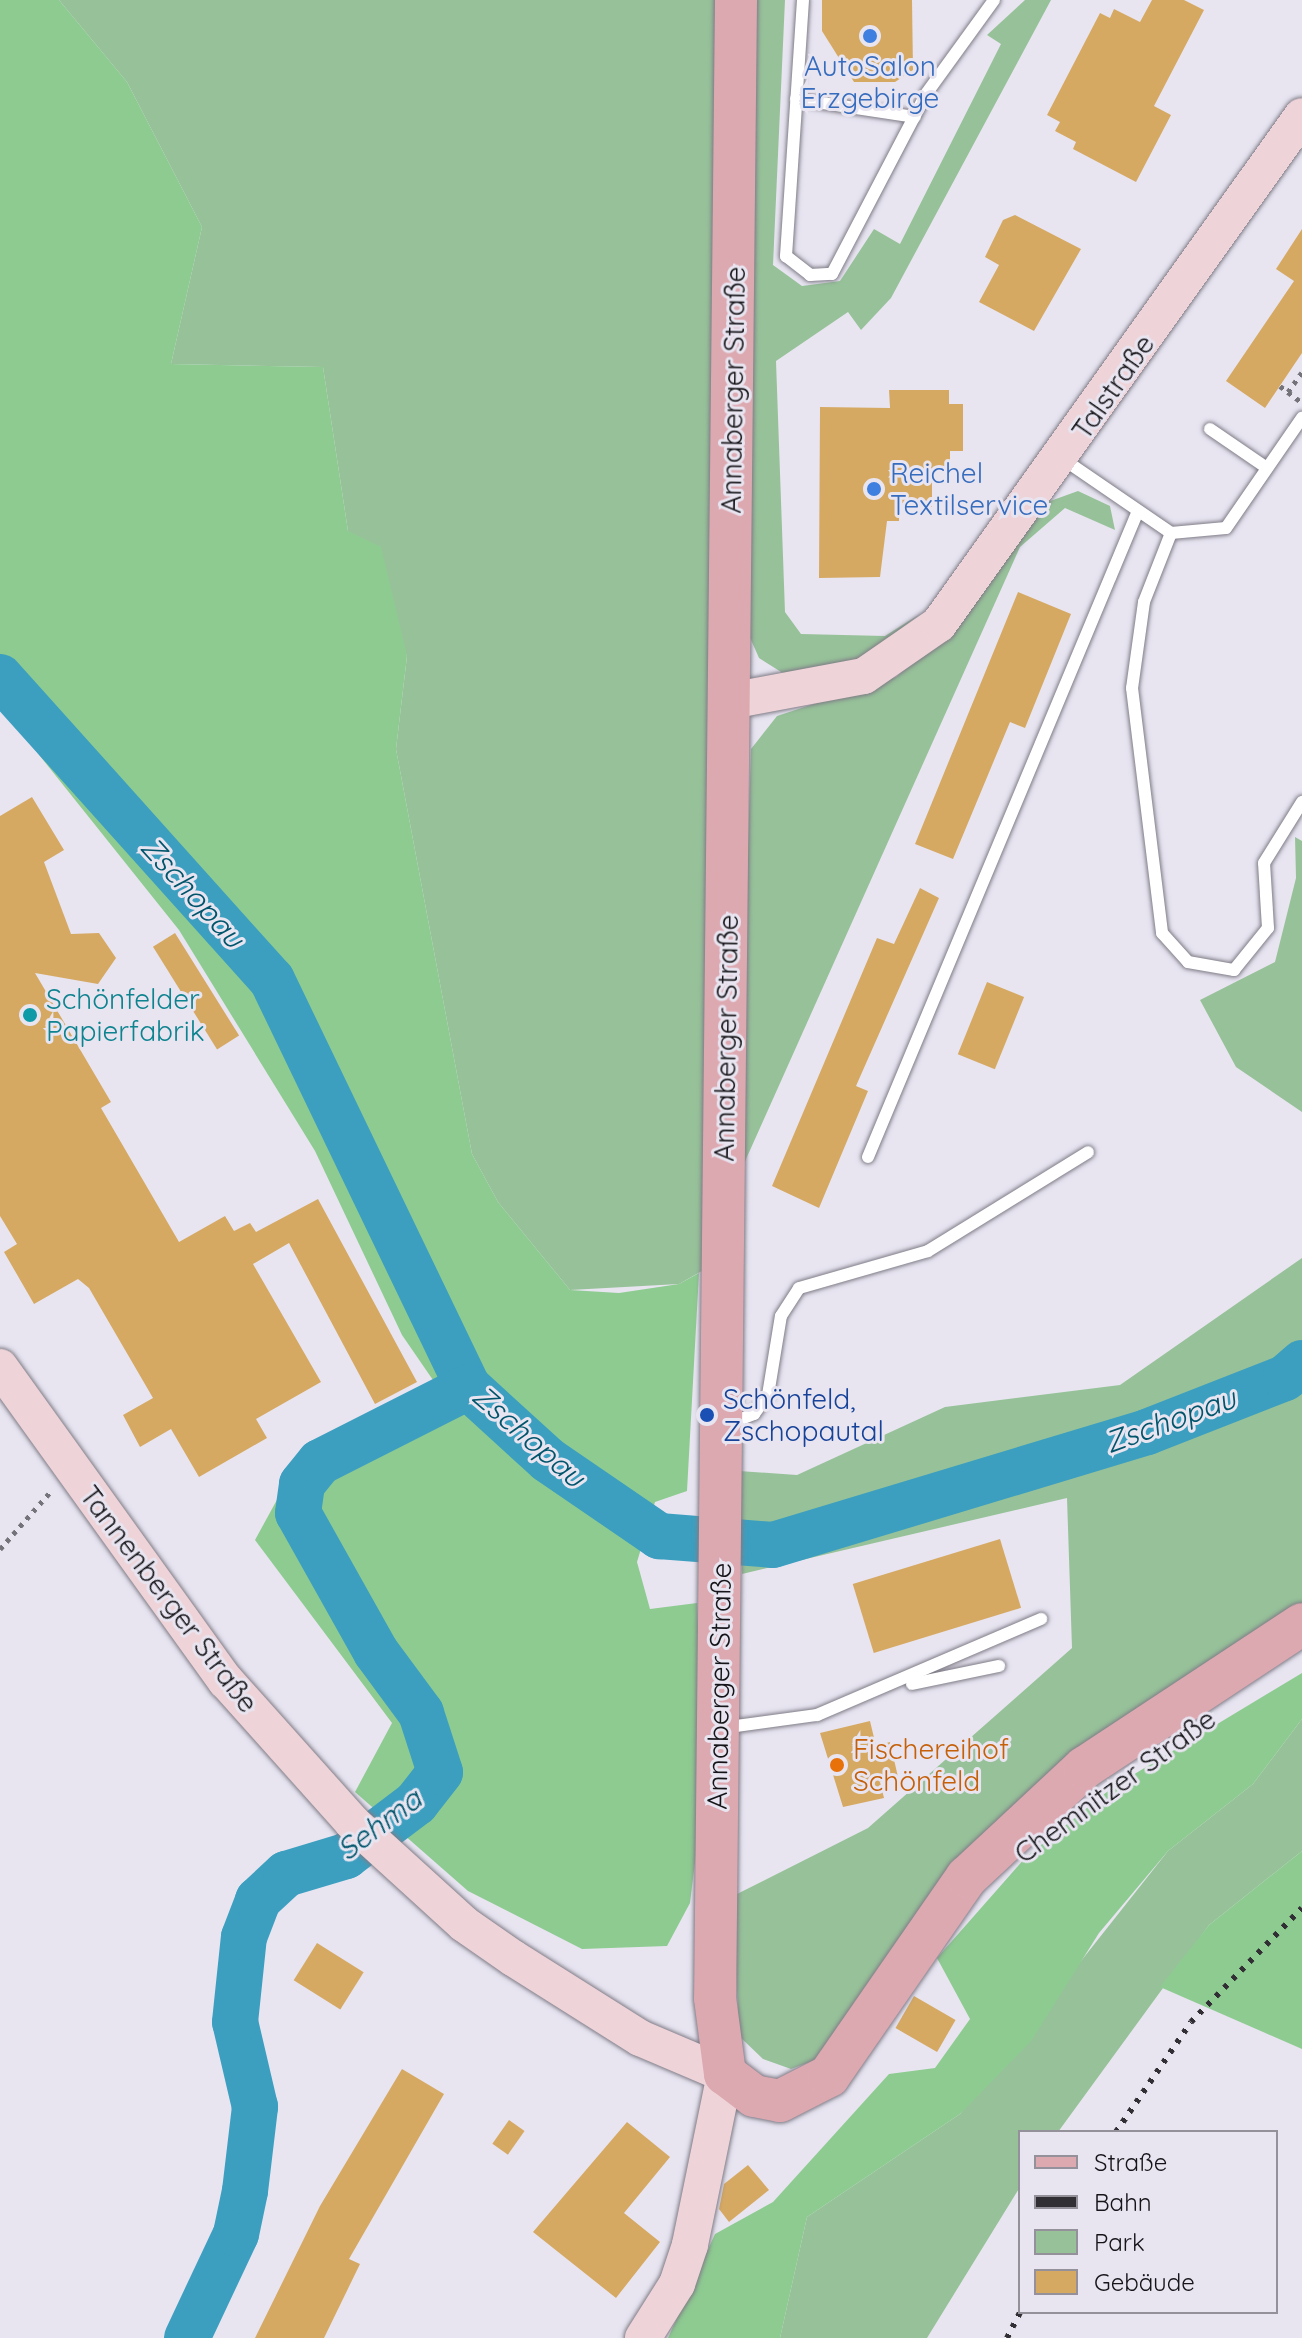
<!DOCTYPE html>
<html>
<head>
<meta charset="utf-8">
<style>
	body { margin:0 }
	#map { position:relative; width:1302px; height:2338px; overflow:hidden; background:#e8e5f1; font-family:Quicksand,sans-serif }
	div>[style] { position:absolute }
	.green>* { inset:0; background:#97c299 }
	.forest>* { inset:0; background:#8ecb91 }
	.river>* { height:46px; margin:-23px; padding:0 23px; transform-origin:23px; border-radius:23px; background:#3c9fc0 }
	.building>* { inset:0; background:#d6a963; transform-origin:0 0 }
	.path>* { height:5px; margin-top:-2.5px; transform-origin:0; background:repeating-linear-gradient(90deg,#74737a 0 4px,transparent 0 10px) }
	.roads { filter:drop-shadow(0 0 2px #7f7c87) drop-shadow(0 0 2px #7f7c87) }
	.service>* { height:12px; margin:-6px; padding:0 6px; transform-origin:6px; border-radius:6px; background:#fff }
	.secondary>* { height:36px; margin:-18px; padding:0 18px; transform-origin:18px; border-radius:18px; background:#eed4d8 }
	.primary>* { height:42px; margin:-21px; padding:0 21px; transform-origin:21px; border-radius:21px; background:#dda9b1 }
	.rail>* { height:6px; margin-top:-3px; transform-origin:0; background:repeating-linear-gradient(90deg,#312f34 0 4px,transparent 0 12px) }
	.dots>* { width:22px; height:22px; translate:-50% -50%; box-sizing:border-box; border:4px solid #e8e5f1; border-radius:50% }
	span { translate:-50% -50%; white-space:nowrap; text-align:center; line-height:1.15; -webkit-text-stroke:6px #e8e5f1; paint-order:stroke }
	.shop-label { font-size:28px; color:#366cbe }
	.left { translate:0 -50%; text-align:left }
	.street-label { font-size:28px; color:#151418 }
	.culture-label { font-size:28px; color:#0d838f }
	.transit-label { font-size:28px; color:#164399 }
	.food-label { font-size:28px; color:#c56008 }
	.water-label { font-size:30px; color:#00556c; font-style:italic }
	.legend { position:absolute; left:1018px; top:2130px; width:260px; height:184px; box-sizing:border-box; background:#e8e5f1; border:2px solid #94919a; margin:0; padding:10px 14px; list-style:none; font-size:24px; color:#151418 }
	.legend li { display:flex; align-items:center; gap:16px; height:40px }
	.legend b { width:40px; border:2px solid #94919a }
</style>
</head>
<body>
<div id="map">
	<div class="green">
		<i style="clip-path:polygon(59px 0,722px 0,709px 1267px,679px 1284px,570px 1290px,498px 1202px,472px 1154px,396px 749px,407px 656px,348px 531px,323px 367px,171px 364px,202px 227px,127px 82px)"></i>
		<i style="clip-path:polygon(752px 0,785px 0,773px 265px,802px 286px,840px 281px,874px 229px,900px 244px,1001px 44px,987px 35px,1025px 0,1051px 0,891px 298px,861px 330px,848px 312px,776px 361px,785px 612px,801px 634px,885px 636px,920px 614px,849px 669px,786px 675px,759px 658px,748px 633px)"></i>
		<i style="clip-path:polygon(1078px 491px,1110px 506px,1115px 530px,1065px 508px,1020px 547px,738px 1177px,751px 749px,777px 716px,896px 677px,956px 625px,1042px 504px)"></i>
		<i style="clip-path:polygon(1295px 837px,1302px 841px,1302px 1112px,1236px 1067px,1200px 1000px,1275px 962px,1296px 878px)"></i>
		<i style="clip-path:polygon(1302px 1258px,1302px 1605px,1090px 1739px,818px 2059px,791px 2069px,763px 2059px,739px 2036px,733px 1896px,868px 1828px,1072px 1648px,1067px 1498px,742px 1574px,739px 1471px,797px 1475px,945px 1407px,1120px 1385px)"></i>
		<i style="clip-path:polygon(1302px 1719px,1302px 1851px,1209px 1925px,1058px 2132px,1020px 2132px,1020px 2187px,927px 2338px,780px 2338px,807px 2217px,960px 2114px,1168px 1851px,1253px 1784px)"></i>
	</div>
	<div class="forest">
		<i style="clip-path:polygon(0 0,59px 0,127px 82px,202px 227px,171px 364px,323px 367px,348px 531px,381px 547px,407px 656px,396px 749px,472px 1154px,498px 1202px,570px 1290px,619px 1293px,679px 1284px,699px 1273px,687px 1491px,655px 1502px,637px 1562px,650px 1609px,697px 1603px,704px 1788px,690px 1903px,667px 1946px,582px 1949px,468px 1891px,355px 1792px,392px 1723px,255px 1540px,308px 1443px,435px 1383px,402px 1335px,315px 1151px,179px 930px,0 706px)"></i>
		<i style="clip-path:polygon(1302px 1673px,1302px 1719px,1253px 1784px,1168px 1851px,1099px 1933px,1031px 2041px,960px 2114px,807px 2217px,780px 2338px,668px 2338px,715px 2234px,773px 2202px,889px 2074px,935px 2068px,970px 2019px,937px 1958px,1026px 1857px,1113px 1787px)"></i>
		<i style="clip-path:polygon(1302px 1851px,1302px 2049px,1160px 1987px,1209px 1925px)"></i>
	</div>
	<div class="river">
		<i style="left:0;top:677px;width:407px;rotate:48.1deg"></i>
		<i style="left:272px;top:980px;width:452px;rotate:64.3deg"></i>
		<i style="left:468px;top:1387px;width:108px;rotate:42.4deg"></i>
		<i style="left:548px;top:1460px;width:135px;rotate:34.4deg"></i>
		<i style="left:659px;top:1536px;width:114px;rotate:4.5deg"></i>
		<i style="left:773px;top:1545px;width:391px;rotate:-16.8deg"></i>
		<i style="left:1147px;top:1432px;width:148px;rotate:-21.4deg"></i>
		<i style="left:1285px;top:1378px;width:23px;rotate:-41deg"></i>
		<i style="left:187px;top:2338px;width:115px;rotate:-64.8deg"></i>
		<i style="left:236px;top:2234px;width:44px;rotate:-78.2deg"></i>
		<i style="left:245px;top:2191px;width:85px;rotate:-83.2deg"></i>
		<i style="left:255px;top:2107px;width:87px;rotate:-103.2deg"></i>
		<i style="left:235px;top:2022px;width:85px;rotate:-84deg"></i>
		<i style="left:244px;top:1937px;width:40px;rotate:-69deg"></i>
		<i style="left:258px;top:1900px;width:38px;rotate:-43deg"></i>
		<i style="left:286px;top:1874px;width:63px;rotate:-16.7deg"></i>
		<i style="left:346px;top:1856px;width:88px;rotate:-37.1deg"></i>
		<i style="left:416px;top:1803px;width:39px;rotate:-52deg"></i>
		<i style="left:440px;top:1772px;width:62px;rotate:-107.9deg"></i>
		<i style="left:421px;top:1713px;width:76px;rotate:-126.4deg"></i>
		<i style="left:376px;top:1652px;width:159px;rotate:-119.3deg"></i>
		<i style="left:298px;top:1513px;width:29px;rotate:-82deg"></i>
		<i style="left:302px;top:1484px;width:28px;rotate:-51deg"></i>
		<i style="left:320px;top:1462px;width:166px;rotate:-26.9deg"></i>
	</div>
	<div class="building">
		<i style="clip-path:polygon(822px 0,912px 0,913px 70px,895px 82px,854px 82px,822px 31px)"></i>
		<i style="clip-path:polygon(1152px 0,1184px 0,1204px 10px,1154px 106px,1171px 115px,1136px 182px,1073px 149px,1076px 142px,1055px 131px,1060px 122px,1047px 115px,1100px 13px,1110px 18px,1114px 9px,1140px 22px)"></i>
		<i style="clip-path:polygon(1015px 215px,1081px 249px,1034px 331px,979px 302px,999px 265px,985px 257px,1003px 220px)"></i>
		<i style="clip-path:polygon(1302px 229px,1302px 353px,1265px 408px,1226px 381px,1294px 281px,1276px 269px)"></i>
		<i style="clip-path:polygon(889px 390px,949px 390px,949px 404px,963px 404px,963px 451px,950px 451px,950px 472px,932px 472px,932px 507px,899px 507px,899px 521px,887px 521px,880px 577px,819px 578px,820px 407px,890px 408px)"></i>
		<i style="clip-path:polygon(1018px 592px,1071px 614px,1025px 728px,1010px 722px,953px 859px,915px 844px)"></i>
		<i style="clip-path:polygon(32px 797px,64px 850px,44px 862px,71px 934px,99px 933px,116px 958px,98px 984px,35px 973px,111px 1102px,101px 1108px,179px 1242px,225px 1216px,234px 1231px,250px 1223px,256px 1232px,318px 1199px,417px 1382px,375px 1404px,289px 1243px,253px 1264px,321px 1382px,256px 1419px,267px 1438px,199px 1477px,171px 1429px,140px 1447px,123px 1415px,153px 1398px,89px 1288px,78px 1279px,34px 1304px,4px 1252px,17px 1244px,0 1216px,0 816px)"></i>
		<i style="clip-path:polygon(920px 888px,939px 898px,856px 1086px,868px 1091px,819px 1208px,772px 1186px,877px 938px,894px 944px)"></i>
		<i style="left:175px;top:933px;width:121px;height:26px;rotate:58deg"></i>
		<i style="left:987px;top:982px;width:40px;height:78px;rotate:22deg"></i>
		<i style="left:1000px;top:1539px;width:72px;height:154px;rotate:73deg"></i>
		<i style="clip-path:polygon(870px 1721px,876px 1746px,890px 1742px,898px 1777px,880px 1782px,884px 1798px,843px 1807px,820px 1733px)"></i>
		<i style="left:317px;top:1943px;width:55px;height:44px;rotate:32deg"></i>
		<i style="left:914px;top:1996px;width:48px;height:37px;rotate:30deg"></i>
		<i style="clip-path:polygon(402px 2069px,444px 2094px,349px 2259px,360px 2264px,324px 2338px,255px 2338px,320px 2206px)"></i>
		<i style="left:509px;top:2120px;width:19px;height:29px;rotate:35deg"></i>
		<i style="clip-path:polygon(627px 2122px,670px 2157px,624px 2213px,660px 2242px,616px 2298px,533px 2232px)"></i>
		<i style="clip-path:polygon(748px 2165px,769px 2190px,729px 2222px,719px 2209px,724px 2184px)"></i>
	</div>
	<div class="path">
		<i style="left:1280px;top:386px;width:26px;rotate:37deg"></i>
		<i style="left:1288px;top:392px;width:24px;rotate:-55deg"></i>
		<i style="left:0;top:1549px;width:79px;rotate:-48.6deg"></i>
	</div>
	<div class="roads">
		<div class="service">
			<i style="left:803px;top:0;width:257px;rotate:93.8deg"></i>
			<i style="left:786px;top:256px;width:31px;rotate:38deg"></i>
			<i style="left:810px;top:275px;width:22px;rotate:-3deg"></i>
			<i style="left:832px;top:274px;width:203px;rotate:-62.4deg"></i>
			<i style="left:926px;top:94px;width:116px;rotate:-54.1deg"></i>
			<i style="left:796px;top:99px;width:120px;rotate:8.6deg"></i>
			<i style="left:1210px;top:429px;width:69px;rotate:34.4deg"></i>
			<i style="left:1063px;top:459px;width:131px;rotate:34.4deg"></i>
			<i style="left:1171px;top:533px;width:55px;rotate:-5.2deg"></i>
			<i style="left:1226px;top:528px;width:134px;rotate:-55.4deg"></i>
			<i style="left:1171px;top:533px;width:74px;rotate:111.4deg"></i>
			<i style="left:1144px;top:602px;width:87px;rotate:97.9deg"></i>
			<i style="left:1132px;top:688px;width:247px;rotate:83deg"></i>
			<i style="left:1162px;top:933px;width:39px;rotate:48deg"></i>
			<i style="left:1188px;top:962px;width:47px;rotate:9.9deg"></i>
			<i style="left:1234px;top:970px;width:54px;rotate:-51deg"></i>
			<i style="left:1268px;top:928px;width:65px;rotate:-93.5deg"></i>
			<i style="left:1264px;top:863px;width:72px;rotate:-58.1deg"></i>
			<i style="left:868px;top:1157px;width:700px;rotate:-67.32deg"></i>
			<i style="left:728px;top:1424px;width:28px;rotate:-21deg"></i>
			<i style="left:754px;top:1414px;width:24px;rotate:-54deg"></i>
			<i style="left:768px;top:1395px;width:80px;rotate:-80.7deg"></i>
			<i style="left:781px;top:1316px;width:33px;rotate:-57deg"></i>
			<i style="left:799px;top:1288px;width:134px;rotate:-16deg"></i>
			<i style="left:928px;top:1251px;width:188px;rotate:-31.7deg"></i>
			<i style="left:912px;top:1684px;width:89px;rotate:-11.7deg"></i>
			<i style="left:722px;top:1728px;width:96px;rotate:-7.8deg"></i>
			<i style="left:817px;top:1715px;width:244px;rotate:-23.2deg"></i>
		</div>
		<div class="secondary">
			<i style="left:730px;top:701px;width:136px;rotate:-10.6deg"></i>
			<i style="left:864px;top:676px;width:91px;rotate:-34.7deg"></i>
			<i style="left:939px;top:624px;width:624px;rotate:-54.45deg"></i>
			<i style="left:0;top:1367px;width:387px;rotate:54.3deg"></i>
			<i style="left:226px;top:1681px;width:189px;rotate:48.2deg"></i>
			<i style="left:352px;top:1822px;width:151px;rotate:42.3deg"></i>
			<i style="left:464px;top:1924px;width:60px;rotate:34.8deg"></i>
			<i style="left:513px;top:1958px;width:150px;rotate:32.2deg"></i>
			<i style="left:640px;top:2038px;width:92px;rotate:23deg"></i>
			<i style="left:725px;top:2074px;width:175px;rotate:101.6deg"></i>
			<i style="left:690px;top:2245px;width:41px;rotate:108.4deg"></i>
			<i style="left:677px;top:2284px;width:64px;rotate:122.2deg"></i>
		</div>
		<div class="primary">
			<i style="left:736px;top:0;width:1998px;rotate:90.6deg"></i>
			<i style="left:715px;top:1998px;width:77px;rotate:82.5deg"></i>
			<i style="left:725px;top:2074px;width:36px;rotate:37deg"></i>
			<i style="left:754px;top:2096px;width:26px;rotate:11deg"></i>
			<i style="left:780px;top:2101px;width:55px;rotate:-27deg"></i>
			<i style="left:829px;top:2076px;width:242px;rotate:-55.3deg"></i>
			<i style="left:967px;top:1877px;width:160px;rotate:-43deg"></i>
			<i style="left:1084px;top:1768px;width:261px;rotate:-33.4deg"></i>
		</div>
	</div>
	<div class="rail">
		<i style="left:1116px;top:2132px;width:133px;rotate:-55.7deg"></i>
		<i style="left:1191px;top:2022px;width:159px;rotate:-45.8deg"></i>
		<i style="left:1007px;top:2338px;width:29px;rotate:-63deg"></i>
	</div>
	<div class="dots">
		<i style="left:870px;top:36px;background:#3f7fe0"></i>
		<i style="left:874px;top:489px;background:#3f7fe0"></i>
		<i style="left:30px;top:1015px;background:#0f9aa8"></i>
		<i style="left:707px;top:1415px;background:#1a4fb4"></i>
		<i style="left:837px;top:1765px;background:#e8710a"></i>
	</div>
	<div class="shop-label">
		<span style="left:870px;top:82px">AutoSalon<br>Erzgebirge</span>
		<span class="left" style="left:890px;top:489px">Reichel<br>Textilservice</span>
	</div>
	<div class="street-label">
		<span style="left:1113px;top:387px;rotate:-55deg">Talstraße</span>
		<span style="left:733px;top:390px;rotate:-89deg">Annaberger Straße</span>
		<span style="left:726px;top:1038px;rotate:-89deg">Annaberger Straße</span>
		<span style="left:169px;top:1599px;rotate:53deg">Tannenberger Straße</span>
		<span style="left:719px;top:1686px;rotate:-89deg">Annaberger Straße</span>
		<span style="left:1115px;top:1786px;rotate:-36deg">Chemnitzer Straße</span>
	</div>
	<div class="culture-label">
		<span class="left" style="left:46px;top:1015px">Schönfelder<br>Papierfabrik</span>
	</div>
	<div class="transit-label">
		<span class="left" style="left:723px;top:1415px">Schönfeld,<br>Zschopautal</span>
	</div>
	<div class="food-label">
		<span class="left" style="left:853px;top:1765px">Fischereihof<br>Schönfeld</span>
	</div>
	<div class="water-label">
		<span style="left:193px;top:892px;rotate:48deg">Zschopau</span>
		<span style="left:1170px;top:1420px;rotate:-20deg">Zschopau</span>
		<span style="left:529px;top:1436px;rotate:41deg">Zschopau</span>
		<span style="left:379px;top:1824px;rotate:-37deg">Sehma</span>
	</div>
	<ul class="legend">
	<li><b style="height:10px;background:#dda9b1"></b>Straße</li>
	<li><b style="height:10px;background:#312f34"></b>Bahn</li>
	<li><b style="height:22px;background:#97c299"></b>Park</li>
	<li><b style="height:22px;background:#d6a963"></b>Gebäude</li>
	</ul>
</div>
</body>
</html>
